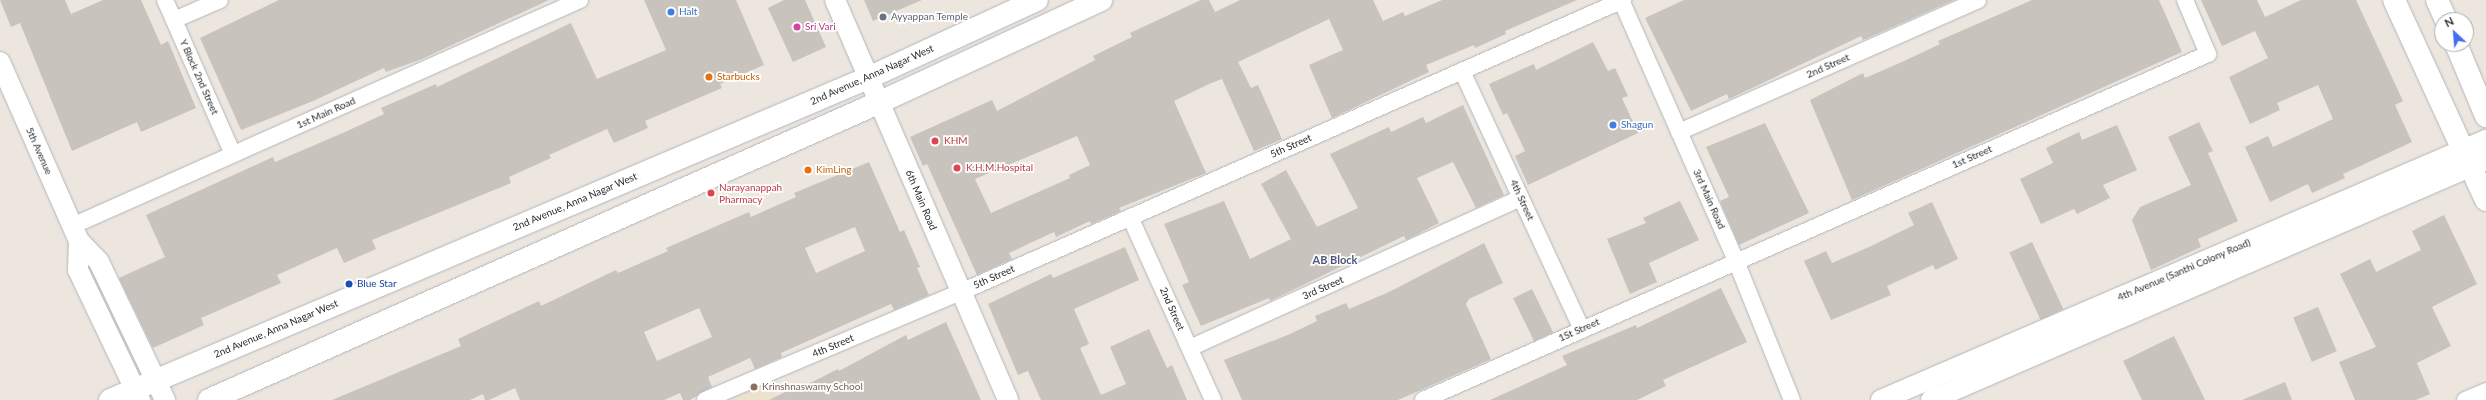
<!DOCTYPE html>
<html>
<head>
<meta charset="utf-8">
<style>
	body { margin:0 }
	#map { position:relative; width:2486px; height:400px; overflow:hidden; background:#ede6de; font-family:Lato,sans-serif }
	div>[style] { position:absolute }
	.education>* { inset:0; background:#ede2ce }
	.building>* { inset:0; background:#c8c3bd; transform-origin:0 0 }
	.roads { filter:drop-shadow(0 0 1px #b1b5be) drop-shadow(0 0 1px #b1b5be) }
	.minor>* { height:16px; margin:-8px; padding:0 8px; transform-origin:8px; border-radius:8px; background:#fff }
	.tertiary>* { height:20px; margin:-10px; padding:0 10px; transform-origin:10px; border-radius:10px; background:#fff }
	.secondary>* { height:22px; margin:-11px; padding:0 11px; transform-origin:11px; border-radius:11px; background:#fff }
	.dots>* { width:11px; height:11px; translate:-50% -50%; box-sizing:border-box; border:2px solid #fff; border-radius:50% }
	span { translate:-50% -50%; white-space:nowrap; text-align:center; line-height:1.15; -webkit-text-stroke:3.5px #fff; paint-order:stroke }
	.shop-label { font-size:10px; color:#366cbe }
	.left { translate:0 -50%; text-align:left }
	.worship-label { font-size:10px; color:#5b616d }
	.hotel-label { font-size:10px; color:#b23c85 }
	.street-label { font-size:10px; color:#2b2b2b }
	.food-label { font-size:10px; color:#c56008 }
	.health-label { font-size:10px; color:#be3a42 }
	.transit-label { font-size:10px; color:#164399 }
	.education-label { font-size:10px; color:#785e54 }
	.neighbourhood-label { font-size:11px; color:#4d577b; font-weight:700 }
	.north { position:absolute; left:2434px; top:12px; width:40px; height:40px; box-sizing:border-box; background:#fff; border:1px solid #aaa; border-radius:50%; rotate:334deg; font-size:11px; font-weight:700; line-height:16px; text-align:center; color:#2b2b2b }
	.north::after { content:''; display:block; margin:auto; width:14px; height:18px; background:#446bf3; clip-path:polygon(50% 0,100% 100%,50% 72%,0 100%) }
</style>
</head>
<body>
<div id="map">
	<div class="education">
		<i style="clip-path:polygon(766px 373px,778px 400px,706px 400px)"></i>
	</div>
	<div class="building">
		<i style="clip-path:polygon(0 0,65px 0,71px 14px,103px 0,141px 0,161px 45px,168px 41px,196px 108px,141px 132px,137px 122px,72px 151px,20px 23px,11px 27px)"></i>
		<i style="clip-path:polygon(279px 0,549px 0,422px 59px,386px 72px,384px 68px,313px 101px,241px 130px,200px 38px)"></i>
		<i style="clip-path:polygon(644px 0,736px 0,764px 65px,720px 84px,722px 88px,645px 121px,648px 128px,614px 143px,607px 129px,549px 155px,551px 158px,509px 177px,511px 183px,372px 240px,376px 249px,344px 263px,337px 248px,277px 275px,281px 283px,201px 318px,204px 325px,153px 348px,119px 278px,165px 257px,146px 215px,273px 157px,275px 162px,345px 132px,384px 114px,381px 108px,436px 84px,437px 87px,571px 23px,597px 79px,621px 69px,666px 50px)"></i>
		<i style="clip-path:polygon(784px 0,805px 0,826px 47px,793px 62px,768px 8px)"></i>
		<i style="clip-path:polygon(864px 0,922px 0,873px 21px)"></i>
		<i style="clip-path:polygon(evenodd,1201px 0,1209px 0,1215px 12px,1240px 0,1373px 0,1383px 21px,1403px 12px,1405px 16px,1442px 0,1577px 0,1505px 31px,1506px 34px,1475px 48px,1474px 45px,1426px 65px,1429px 72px,1332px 118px,1309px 65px,1343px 50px,1329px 19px,1238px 62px,1251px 88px,1258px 85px,1282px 139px,1254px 151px,1222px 79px,1209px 84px,1174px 101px,1206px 173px,1119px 208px,1121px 211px,1091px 224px,1090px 221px,1056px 237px,1054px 232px,1009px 253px,1012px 259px,977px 275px,927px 164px,923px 166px,910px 137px,992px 100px,997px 111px,1095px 60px,1093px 56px,1132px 37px,1130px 33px,1201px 0,1077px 136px,1090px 165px,1069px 175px,1070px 178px,991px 213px,975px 179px,1077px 136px)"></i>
		<i style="clip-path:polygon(1684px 0,1954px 0,1863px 40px,1861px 36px,1729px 99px,1727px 94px,1691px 111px,1645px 18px)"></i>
		<i style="clip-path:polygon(2032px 0,2159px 0,2182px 52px,1852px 200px,1810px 100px,1863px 73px,1865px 78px,1902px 62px,1940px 44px,1938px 41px)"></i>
		<i style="clip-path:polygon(2201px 0,2257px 0,2265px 17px,2301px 0,2356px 0,2403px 101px,2395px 105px,2412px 142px,2343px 174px,2345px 178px,2312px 193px,2308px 184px,2270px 202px,2245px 147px,2268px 136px,2273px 147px,2333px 119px,2318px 85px,2277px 103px,2280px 110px,2250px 124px,2229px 77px,2268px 58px,2255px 31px,2222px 46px)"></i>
		<i style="clip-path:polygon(1593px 42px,1608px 71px,1615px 68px,1628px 96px,1622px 98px,1638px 133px,1528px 185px,1515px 156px,1525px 151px,1507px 113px,1503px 115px,1489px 84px,1534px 64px,1536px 70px)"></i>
		<i style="clip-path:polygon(1463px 105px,1504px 195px,1476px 208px,1453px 162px,1417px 178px,1439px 223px,1406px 240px,1404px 236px,1270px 301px,1269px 298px,1201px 326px,1182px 285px,1189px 282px,1164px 224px,1224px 201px,1250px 259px,1291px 239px,1261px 184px,1286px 170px,1317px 227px,1358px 208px,1330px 154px,1389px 127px,1391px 132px,1423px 117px,1426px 123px)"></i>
		<i style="clip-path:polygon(2199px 122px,2213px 151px,2208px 153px,2238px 221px,2198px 239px,2201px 247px,2151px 270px,2132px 220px,2140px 207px,2191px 185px,2168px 137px)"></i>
		<i style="clip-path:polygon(1765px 123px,1809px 213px,1739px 245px,1720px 201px,1729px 197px,1706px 147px)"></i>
		<i style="clip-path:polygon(2117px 125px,2137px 170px,2103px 185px,2110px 198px,2077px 214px,2074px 209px,2041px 224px,2020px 179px,2053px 163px,2046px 148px,2079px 132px,2082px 140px)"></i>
		<i style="clip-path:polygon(evenodd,869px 162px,900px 232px,904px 230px,920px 267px,917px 268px,929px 295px,894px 310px,891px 304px,781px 353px,782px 357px,755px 369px,750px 358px,708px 377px,712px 387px,690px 400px,683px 400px,680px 393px,664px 400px,520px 400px,515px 388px,489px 400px,485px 400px,483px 394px,470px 400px,332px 400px,461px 346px,458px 339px,539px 301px,541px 306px,616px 270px,618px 273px,668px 251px,666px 248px,749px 212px,751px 217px,796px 197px,794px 193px,869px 162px,855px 227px,865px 251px,816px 273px,805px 248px,855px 227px,869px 162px,699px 308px,712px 337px,657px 361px,644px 332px,699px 308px)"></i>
		<i style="clip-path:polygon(1680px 201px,1699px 240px,1649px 263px,1657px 282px,1630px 294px,1607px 239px,1646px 223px,1643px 218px)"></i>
		<i style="clip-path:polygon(1932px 202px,1958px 259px,1935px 270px,1933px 265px,1887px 286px,1891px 295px,1831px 320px,1804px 261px,1826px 251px,1832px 263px,1869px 247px,1914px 225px,1908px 213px)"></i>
		<i style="clip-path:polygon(2444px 215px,2477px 284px,2432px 307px,2451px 346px,2417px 363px,2430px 394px,2416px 400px,2355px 400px,2339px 362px,2376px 347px,2340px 274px,2370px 259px,2376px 272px,2421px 250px,2412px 231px)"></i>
		<i style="left:2032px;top:242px;width:74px;height:25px;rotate:65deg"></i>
		<i style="clip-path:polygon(1484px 243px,1503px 283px,1469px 299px,1466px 304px,1491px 359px,1398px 400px,1242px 400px,1224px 360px,1290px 334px,1317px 321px,1315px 316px,1346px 303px,1349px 309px,1389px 292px)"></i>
		<i style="clip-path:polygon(1125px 247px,1139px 280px,1074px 309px,1089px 344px,1080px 348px,1101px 395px,1126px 384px,1110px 347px,1149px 329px,1167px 368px,1172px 365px,1187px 400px,1041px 400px,1028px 371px,1018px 375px,988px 304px,1051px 274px,1053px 278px)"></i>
		<i style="clip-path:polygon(1721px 288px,1747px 342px,1663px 380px,1666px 386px,1637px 400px,1490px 400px,1567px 365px,1562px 356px,1636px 325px,1637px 328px)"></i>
		<i style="left:1532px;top:289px;width:48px;height:21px;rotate:64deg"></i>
		<i style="left:2318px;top:307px;width:48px;height:27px;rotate:67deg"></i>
		<i style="clip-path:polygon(946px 322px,981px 400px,769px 400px,805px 382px,806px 385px,838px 369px,839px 371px,906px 335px,908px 340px)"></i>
		<i style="clip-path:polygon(2174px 336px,2205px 400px,2142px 400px,2123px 361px)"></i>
		<i style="clip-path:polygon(2285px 382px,2292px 400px,2242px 400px)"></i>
	</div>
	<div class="roads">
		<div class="minor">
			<i style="left:165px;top:0;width:168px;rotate:66.2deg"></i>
			<i style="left:1621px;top:0;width:285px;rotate:66.2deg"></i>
			<i style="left:1736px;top:261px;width:150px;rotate:68.1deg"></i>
			<i style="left:174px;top:20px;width:50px;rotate:-23.5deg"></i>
			<i style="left:1462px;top:71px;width:285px;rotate:65.1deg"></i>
			<i style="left:1679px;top:132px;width:327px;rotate:-23.8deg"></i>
			<i style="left:1130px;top:217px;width:201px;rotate:65.6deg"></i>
			<i style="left:72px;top:226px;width:556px;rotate:-23.98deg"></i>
			<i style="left:1190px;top:348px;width:363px;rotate:-24.4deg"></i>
			<i style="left:705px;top:400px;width:278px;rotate:-22.9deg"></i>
			<i style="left:961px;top:292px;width:724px;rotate:-23.8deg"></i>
			<i style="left:1423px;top:400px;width:858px;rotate:-23.79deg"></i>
			<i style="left:2208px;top:54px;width:59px;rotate:-113.1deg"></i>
			<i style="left:2465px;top:400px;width:23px;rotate:-23deg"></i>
		</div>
		<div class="tertiary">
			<i style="left:835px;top:0;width:436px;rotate:66.6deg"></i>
			<i style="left:0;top:62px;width:196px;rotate:66.2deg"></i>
			<i style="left:79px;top:241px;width:29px;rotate:46deg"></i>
			<i style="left:99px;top:262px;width:153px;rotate:64.4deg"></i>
			<i style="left:79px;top:241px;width:29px;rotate:92deg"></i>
			<i style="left:78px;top:270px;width:144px;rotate:64.5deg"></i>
			<i style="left:1881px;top:400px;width:659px;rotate:-23.26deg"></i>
			<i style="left:1931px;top:400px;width:605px;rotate:-23.39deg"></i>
		</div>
		<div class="secondary">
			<i style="left:2394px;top:0;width:220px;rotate:65.3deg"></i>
			<i style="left:2437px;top:0;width:22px;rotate:66deg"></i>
			<i style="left:2456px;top:44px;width:78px;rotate:67.4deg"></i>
			<i style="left:110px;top:400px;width:824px;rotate:-23.02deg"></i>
			<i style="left:868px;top:78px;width:186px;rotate:-24.8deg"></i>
			<i style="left:209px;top:400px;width:732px;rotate:-23.94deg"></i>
			<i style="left:878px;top:103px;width:246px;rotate:-24.8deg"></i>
		</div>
	</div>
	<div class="dots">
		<i style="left:671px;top:12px;background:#3f7fe0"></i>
		<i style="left:883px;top:17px;background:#6b7280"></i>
		<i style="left:797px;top:27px;background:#d1479c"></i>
		<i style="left:709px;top:77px;background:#e8710a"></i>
		<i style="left:1613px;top:125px;background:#3f7fe0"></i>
		<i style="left:935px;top:141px;background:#e0444e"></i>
		<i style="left:957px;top:168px;background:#e0444e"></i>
		<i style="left:808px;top:170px;background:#e8710a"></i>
		<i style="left:711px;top:193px;background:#e0444e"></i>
		<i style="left:349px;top:284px;background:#1a4fb4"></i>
		<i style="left:754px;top:387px;background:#8d6e63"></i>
	</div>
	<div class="shop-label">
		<span class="left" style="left:679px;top:12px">Halt</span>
		<span class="left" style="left:1621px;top:125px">Shagun</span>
	</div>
	<div class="worship-label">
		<span class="left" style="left:891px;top:17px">Ayyappan Temple</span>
	</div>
	<div class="hotel-label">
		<span class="left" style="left:805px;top:27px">Sri Vari</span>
	</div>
	<div class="street-label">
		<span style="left:1828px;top:66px;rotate:-24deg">2nd Street</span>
		<span style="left:872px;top:75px;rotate:-24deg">2nd Avenue, Anna Nagar West</span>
		<span style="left:199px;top:77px;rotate:66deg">Y Block 2nd Street</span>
		<span style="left:326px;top:113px;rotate:-24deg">1st Main Road</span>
		<span style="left:1291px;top:146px;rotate:-24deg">5th Street</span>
		<span style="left:39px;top:151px;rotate:66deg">5th Avenue</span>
		<span style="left:1972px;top:157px;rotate:-24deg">1st Street</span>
		<span style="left:1709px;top:199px;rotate:66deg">3rd Main Road</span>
		<span style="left:921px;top:200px;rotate:67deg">6th Main Road</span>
		<span style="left:1522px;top:200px;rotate:65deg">4th Street</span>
		<span style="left:575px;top:202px;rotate:-23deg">2nd Avenue, Anna Nagar West</span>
		<span style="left:2184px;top:270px;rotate:-23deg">4th Avenue (Santhi Colony Road)</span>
		<span style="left:994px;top:277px;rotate:-24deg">5th Street</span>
		<span style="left:1323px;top:288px;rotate:-24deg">3rd Street</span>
		<span style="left:1172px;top:309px;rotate:66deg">2nd Street</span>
		<span style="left:276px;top:329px;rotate:-23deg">2nd Avenue, Anna Nagar West</span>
		<span style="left:1579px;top:330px;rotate:-24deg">1St Street</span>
		<span style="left:833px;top:346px;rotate:-23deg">4th Street</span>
	</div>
	<div class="food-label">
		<span class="left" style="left:717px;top:77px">Starbucks</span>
		<span class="left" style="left:816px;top:170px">KimLing</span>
	</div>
	<div class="health-label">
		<span class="left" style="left:944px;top:141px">KHM</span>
		<span class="left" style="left:966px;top:168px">K.H.M.Hospital</span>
		<span class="left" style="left:719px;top:193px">Narayanappah<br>Pharmacy</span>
	</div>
	<div class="transit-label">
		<span class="left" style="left:357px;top:284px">Blue Star</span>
	</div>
	<div class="education-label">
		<span class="left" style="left:762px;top:387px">Krinshnaswamy School</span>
	</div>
	<div class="neighbourhood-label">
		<span style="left:1335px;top:260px">AB Block</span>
	</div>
	<div class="north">N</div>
</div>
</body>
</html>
